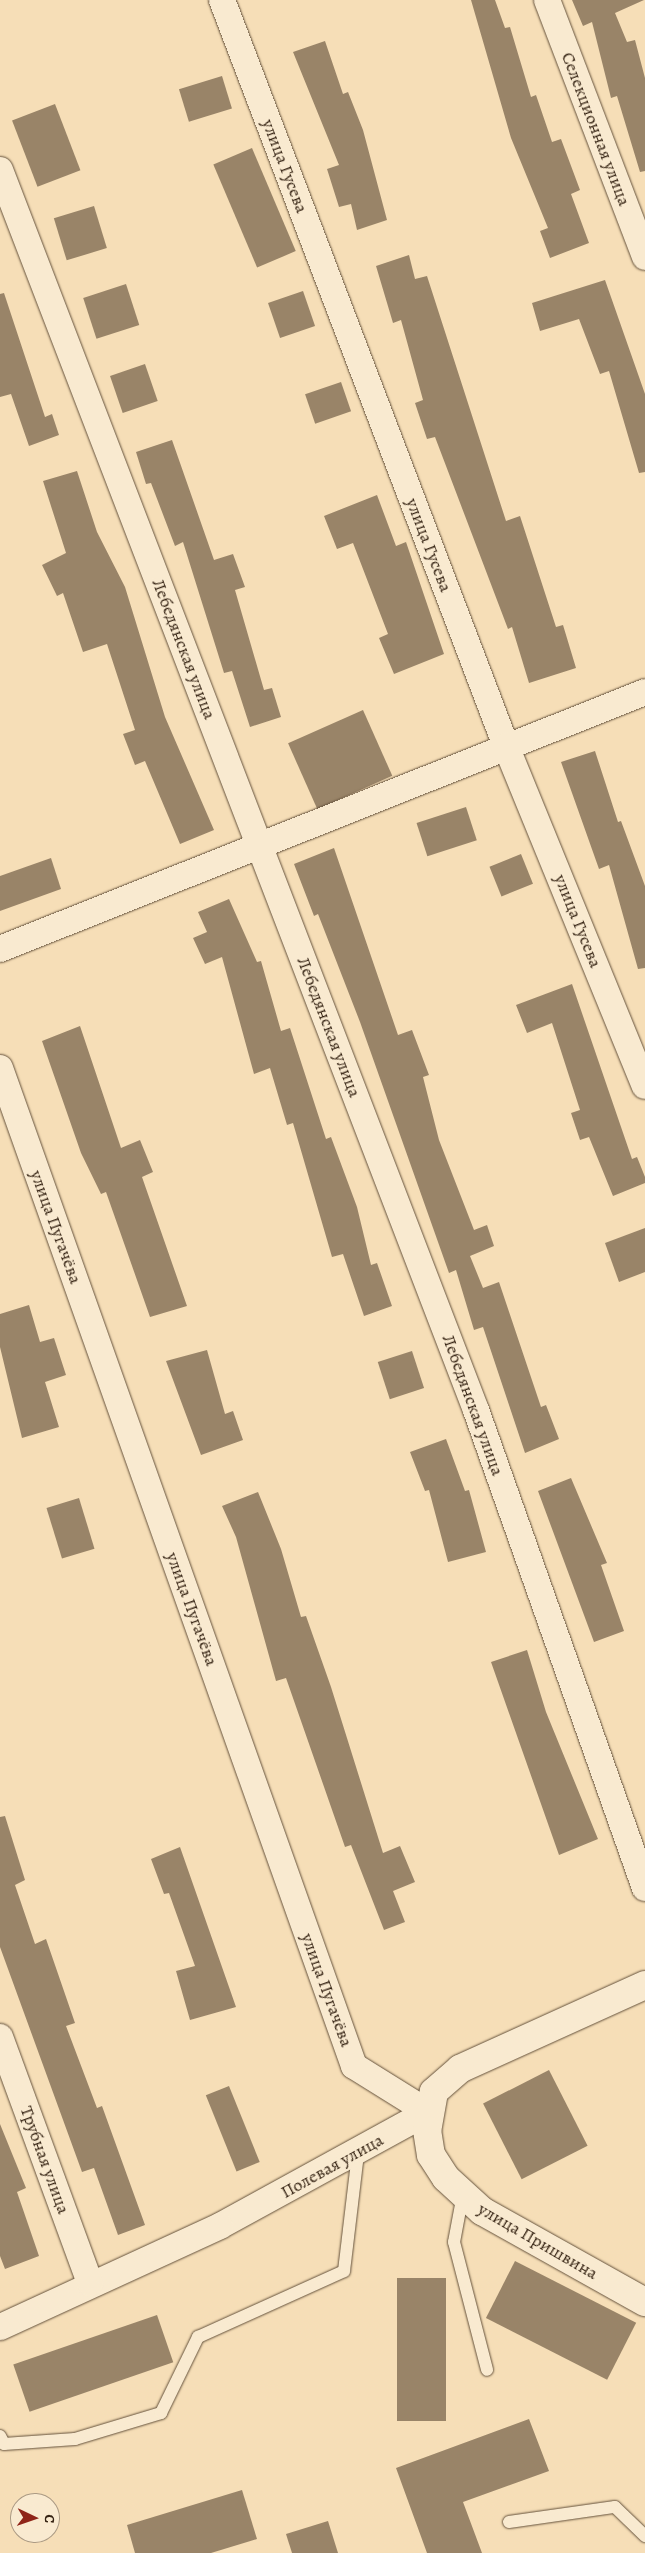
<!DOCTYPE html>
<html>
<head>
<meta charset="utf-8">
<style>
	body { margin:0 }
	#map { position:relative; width:645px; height:2553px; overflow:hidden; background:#f6deb7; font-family:Alegreya,serif }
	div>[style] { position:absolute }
	.building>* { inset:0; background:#998468; transform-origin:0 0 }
	.roads { filter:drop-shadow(0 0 1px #65523c) drop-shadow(0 0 1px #65523c) }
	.lane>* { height:12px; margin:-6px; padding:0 6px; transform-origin:6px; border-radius:6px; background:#f9ead0 }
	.street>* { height:26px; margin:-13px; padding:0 13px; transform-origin:13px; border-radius:13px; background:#f9ead0 }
	.secondary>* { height:28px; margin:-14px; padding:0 14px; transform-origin:14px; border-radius:14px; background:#f9ead0 }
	span { translate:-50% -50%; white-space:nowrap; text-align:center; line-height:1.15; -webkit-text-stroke:4.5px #f9ead0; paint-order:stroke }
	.street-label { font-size:18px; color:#352313 }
	.north { position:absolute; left:10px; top:2493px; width:50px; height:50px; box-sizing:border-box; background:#f9ead0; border:1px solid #ab9a84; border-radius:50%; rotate:93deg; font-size:14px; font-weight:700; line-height:20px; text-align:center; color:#352313 }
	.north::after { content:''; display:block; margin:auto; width:18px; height:22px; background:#8f2418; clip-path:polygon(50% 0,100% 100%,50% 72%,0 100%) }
</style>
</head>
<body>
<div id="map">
	<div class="building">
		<i style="clip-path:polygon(471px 0,495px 0,505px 28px,510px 27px,531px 97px,536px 95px,552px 142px,561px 139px,580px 190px,571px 194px,589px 243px,550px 258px,540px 231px,548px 228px,511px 138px)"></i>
		<i style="clip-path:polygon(572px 0,644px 0,615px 13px,627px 42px,635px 40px,645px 78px,645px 171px,640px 172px,617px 96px,611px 98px,592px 22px,583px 26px)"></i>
		<i style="clip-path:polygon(325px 41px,343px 94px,348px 92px,363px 130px,387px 220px,357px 230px,351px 204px,339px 207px,327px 169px,339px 165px,293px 52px)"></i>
		<i style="left:222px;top:76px;width:34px;height:45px;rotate:73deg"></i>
		<i style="left:55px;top:104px;width:71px;height:46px;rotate:69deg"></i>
		<i style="left:252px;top:148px;width:112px;height:42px;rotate:67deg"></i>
		<i style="left:94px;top:206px;width:44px;height:42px;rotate:73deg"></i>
		<i style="clip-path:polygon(409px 255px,415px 279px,427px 276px,506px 521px,520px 516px,556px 627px,563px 625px,576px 668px,529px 683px,512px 627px,508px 629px,435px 437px,427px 439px,415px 403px,423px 400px,401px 320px,393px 323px,376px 266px)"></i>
		<i style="clip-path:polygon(605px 280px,645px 394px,645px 472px,639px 473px,609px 371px,600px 374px,579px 319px,540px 331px,532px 303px)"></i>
		<i style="left:126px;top:284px;width:43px;height:45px;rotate:72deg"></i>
		<i style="left:303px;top:291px;width:37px;height:37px;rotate:71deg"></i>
		<i style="clip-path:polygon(4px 293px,45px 417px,52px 414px,59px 435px,29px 446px,11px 394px,0 397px,0 294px)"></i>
		<i style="left:145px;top:364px;width:39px;height:37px;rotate:71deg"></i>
		<i style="left:341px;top:382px;width:31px;height:38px;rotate:71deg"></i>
		<i style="clip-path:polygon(172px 440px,214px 560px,233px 554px,245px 587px,235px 590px,264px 690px,272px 688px,281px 717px,250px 727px,232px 671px,224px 673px,183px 542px,175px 546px,151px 483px,146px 484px,136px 452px)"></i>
		<i style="clip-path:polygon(77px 471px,97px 532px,125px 587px,165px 717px,214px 830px,180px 844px,145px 761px,135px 765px,123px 734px,135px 730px,107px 644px,83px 652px,63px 593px,57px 596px,42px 565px,66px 553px,43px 481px)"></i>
		<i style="clip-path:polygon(377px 495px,396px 546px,406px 542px,444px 654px,394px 674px,379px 638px,388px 634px,353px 543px,337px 549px,324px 516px)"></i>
		<i style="left:363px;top:710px;width:72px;height:82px;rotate:66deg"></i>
		<i style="clip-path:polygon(595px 751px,618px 822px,621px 821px,645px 886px,645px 968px,638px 969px,609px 865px,599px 869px,561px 762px)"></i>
		<i style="left:466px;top:807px;width:35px;height:52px;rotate:72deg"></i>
		<i style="clip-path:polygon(334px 848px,398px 1035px,412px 1030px,429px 1075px,423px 1077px,439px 1140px,474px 1230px,487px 1225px,494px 1246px,470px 1256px,483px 1288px,499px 1282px,541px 1407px,546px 1405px,559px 1439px,525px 1453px,483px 1327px,474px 1330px,456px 1270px,449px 1273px,360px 1022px,318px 914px,314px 916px,294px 864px)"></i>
		<i style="left:521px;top:854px;width:32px;height:34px;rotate:68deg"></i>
		<i style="clip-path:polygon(51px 858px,61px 889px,0 911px,0 876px)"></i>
		<i style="clip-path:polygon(229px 899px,257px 962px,261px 961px,281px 1031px,290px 1028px,326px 1139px,331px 1137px,357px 1207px,371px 1265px,377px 1263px,392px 1306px,364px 1316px,343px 1254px,332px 1257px,293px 1123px,287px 1125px,270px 1068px,254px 1074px,222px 957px,205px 964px,193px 938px,207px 932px,198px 912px)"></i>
		<i style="clip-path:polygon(572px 984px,632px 1159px,637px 1157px,645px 1177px,645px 1183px,613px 1196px,589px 1137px,580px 1140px,571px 1113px,580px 1110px,552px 1023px,527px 1033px,516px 1005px)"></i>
		<i style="clip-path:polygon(80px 1026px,121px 1148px,140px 1140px,153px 1172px,142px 1177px,187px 1306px,150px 1317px,106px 1192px,101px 1194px,81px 1153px,42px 1041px)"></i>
		<i style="clip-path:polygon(645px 1228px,645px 1272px,619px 1282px,605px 1243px)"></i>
		<i style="clip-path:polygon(29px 1305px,40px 1342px,54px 1338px,66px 1375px,45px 1382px,59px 1427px,22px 1438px,0 1347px,0 1314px)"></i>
		<i style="clip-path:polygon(207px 1350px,225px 1414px,233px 1411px,243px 1440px,201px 1455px,166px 1361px)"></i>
		<i style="left:412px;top:1351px;width:39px;height:36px;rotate:72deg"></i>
		<i style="clip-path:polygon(446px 1439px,465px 1491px,469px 1490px,486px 1552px,448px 1562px,429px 1490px,425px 1491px,410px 1452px)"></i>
		<i style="clip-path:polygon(571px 1478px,607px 1563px,601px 1565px,624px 1631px,594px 1642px,538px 1491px)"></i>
		<i style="clip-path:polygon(258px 1492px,281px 1549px,301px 1617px,306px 1616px,331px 1687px,383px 1853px,400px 1846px,415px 1882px,393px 1891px,405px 1922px,384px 1930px,351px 1845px,345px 1847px,286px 1678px,276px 1681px,236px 1537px,222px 1506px)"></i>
		<i style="left:79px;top:1498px;width:53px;height:34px;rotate:73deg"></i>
		<i style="clip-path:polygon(527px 1650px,546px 1712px,598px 1839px,559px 1855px,491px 1662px)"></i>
		<i style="clip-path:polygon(5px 1816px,25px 1880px,15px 1885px,35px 1944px,46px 1939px,75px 2023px,66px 2026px,97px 2108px,102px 2106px,145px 2225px,118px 2235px,94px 2168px,82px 2172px,0 1947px,0 1817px)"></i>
		<i style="clip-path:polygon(180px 1847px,236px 2007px,190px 2020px,176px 1971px,195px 1966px,169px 1893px,164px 1894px,151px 1859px)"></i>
		<i style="left:549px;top:2070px;width:85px;height:74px;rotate:63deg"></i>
		<i style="left:229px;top:2086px;width:82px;height:25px;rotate:68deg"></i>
		<i style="clip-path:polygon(0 2124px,26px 2188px,17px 2192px,39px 2256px,5px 2269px,0 2256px)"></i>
		<i style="left:515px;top:2261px;width:136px;height:64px;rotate:27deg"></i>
		<i style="left:397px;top:2278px;width:49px;height:143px"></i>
		<i style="left:157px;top:2315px;width:50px;height:152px;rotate:71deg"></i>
		<i style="clip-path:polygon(529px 2419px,549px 2471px,463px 2502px,482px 2553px,427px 2553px,396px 2468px)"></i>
		<i style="clip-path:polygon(242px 2490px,257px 2539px,211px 2553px,135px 2553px,127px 2525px)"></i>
		<i style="clip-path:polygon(328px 2521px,338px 2553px,292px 2553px,286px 2534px)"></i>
	</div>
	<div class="roads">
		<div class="lane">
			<i style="left:463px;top:2194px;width:49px;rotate:100.6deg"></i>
			<i style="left:454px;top:2242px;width:132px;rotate:75.5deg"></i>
			<i style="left:0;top:2436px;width:9px;rotate:63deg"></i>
			<i style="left:4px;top:2444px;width:71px;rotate:-4deg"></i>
			<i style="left:75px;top:2439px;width:90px;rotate:-16.8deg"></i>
			<i style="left:161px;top:2413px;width:85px;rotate:-64deg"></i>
			<i style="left:198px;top:2337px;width:160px;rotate:-24.3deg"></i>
			<i style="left:344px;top:2271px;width:119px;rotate:-83.2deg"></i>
			<i style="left:509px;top:2522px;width:107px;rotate:-8.1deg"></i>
			<i style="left:615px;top:2507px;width:42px;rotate:44deg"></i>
		</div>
		<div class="street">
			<i style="left:222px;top:0;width:798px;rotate:69.16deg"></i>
			<i style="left:506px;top:746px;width:367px;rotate:67.8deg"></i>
			<i style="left:547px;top:0;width:275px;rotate:69.1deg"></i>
			<i style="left:0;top:170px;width:1328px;rotate:69deg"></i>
			<i style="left:476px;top:1410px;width:507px;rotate:70.53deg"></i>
			<i style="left:0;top:949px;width:694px;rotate:-21.72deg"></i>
			<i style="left:0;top:1068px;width:1059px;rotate:70.47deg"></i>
			<i style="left:354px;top:2066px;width:87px;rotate:31.9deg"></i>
			<i style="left:428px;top:2112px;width:237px;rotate:151.3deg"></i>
			<i style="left:220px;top:2226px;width:242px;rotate:155.3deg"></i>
			<i style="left:0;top:2037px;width:262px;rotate:69.9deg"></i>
		</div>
		<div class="secondary">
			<i style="left:645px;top:1985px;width:203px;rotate:155.6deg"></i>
			<i style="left:460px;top:2069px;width:35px;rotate:139deg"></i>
			<i style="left:434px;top:2092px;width:39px;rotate:100deg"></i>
			<i style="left:427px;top:2130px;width:25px;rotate:81deg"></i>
			<i style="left:431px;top:2155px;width:27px;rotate:57deg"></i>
			<i style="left:446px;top:2178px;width:49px;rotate:42.5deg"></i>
			<i style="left:482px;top:2211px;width:187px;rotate:29.2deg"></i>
		</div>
	</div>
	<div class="street-label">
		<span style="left:596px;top:129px;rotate:69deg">Селекционная улица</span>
		<span style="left:285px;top:166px;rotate:69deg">улица Гусева</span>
		<span style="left:429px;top:545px;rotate:69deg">улица Гусева</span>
		<span style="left:184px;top:649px;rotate:69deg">Лебедянская улица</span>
		<span style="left:578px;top:921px;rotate:68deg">улица Гусева</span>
		<span style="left:329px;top:1027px;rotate:69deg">Лебедянская улица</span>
		<span style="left:56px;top:1227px;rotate:70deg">улица Пугачёва</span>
		<span style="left:473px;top:1405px;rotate:70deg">Лебедянская улица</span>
		<span style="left:192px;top:1609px;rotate:70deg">улица Пугачёва</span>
		<span style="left:327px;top:1990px;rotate:70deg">улица Пугачёва</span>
		<span style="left:45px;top:2160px;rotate:70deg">Трубная улица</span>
		<span style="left:332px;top:2166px;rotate:-29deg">Полевая улица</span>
		<span style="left:538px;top:2241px;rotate:30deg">улица Пришвина</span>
	</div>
	<div class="north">С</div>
</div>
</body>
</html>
